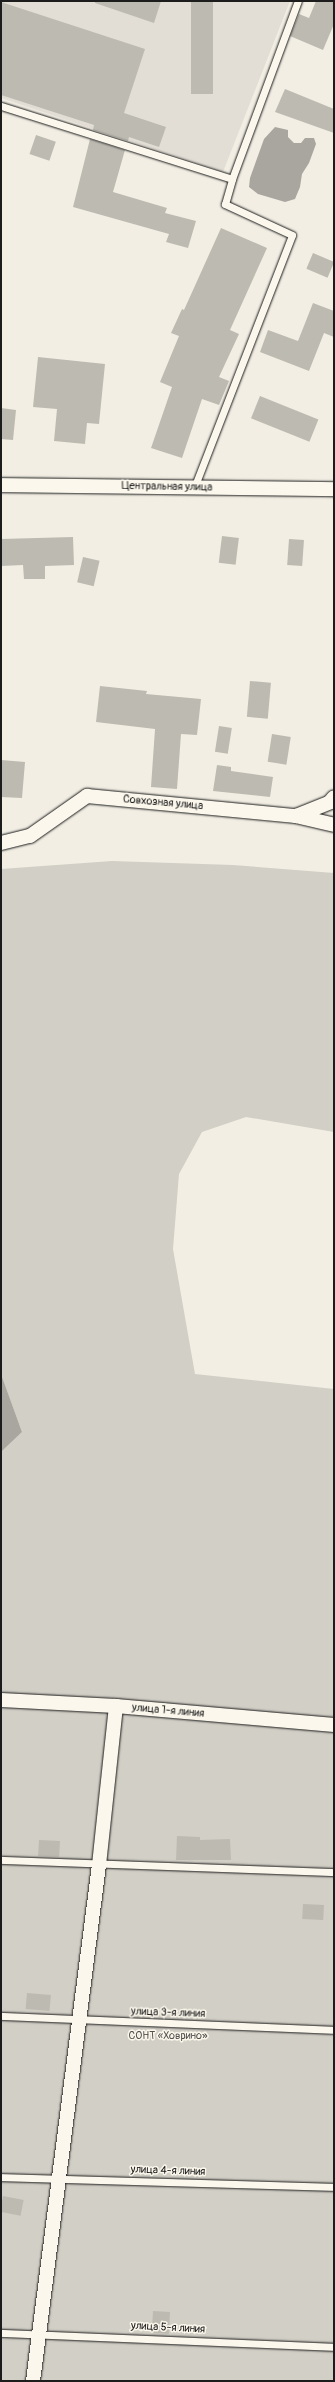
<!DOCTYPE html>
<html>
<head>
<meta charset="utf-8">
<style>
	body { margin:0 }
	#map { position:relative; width:335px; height:2382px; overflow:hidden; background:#f2eee4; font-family:Pangolin,sans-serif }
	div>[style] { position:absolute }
	.built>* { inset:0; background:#e2ded5 }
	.green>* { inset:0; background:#d2cfc6 }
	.water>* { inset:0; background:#a9a6a0 }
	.building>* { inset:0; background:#bdbab1; transform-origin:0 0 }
	.roads { filter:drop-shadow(0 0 1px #1c1c1c) drop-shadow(0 0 1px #1c1c1c) }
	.service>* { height:7px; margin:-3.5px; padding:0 3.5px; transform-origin:3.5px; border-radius:3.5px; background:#fbf7ec }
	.minor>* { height:14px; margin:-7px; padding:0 7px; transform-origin:7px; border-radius:7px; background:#fbf7ec }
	span { translate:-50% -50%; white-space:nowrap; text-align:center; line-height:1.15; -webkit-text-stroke:3px #fbf7ec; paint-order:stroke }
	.street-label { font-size:11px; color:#1c1c1c }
	.park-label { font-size:11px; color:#53524f }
	.frame { position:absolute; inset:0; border:2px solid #1c1c1c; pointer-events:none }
</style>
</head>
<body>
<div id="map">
	<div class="built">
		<i style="clip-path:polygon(1px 1px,290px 1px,223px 172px,1px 98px)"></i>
	</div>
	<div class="green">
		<i style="clip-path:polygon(112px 861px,233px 865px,334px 873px,334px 1132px,246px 1117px,202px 1132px,179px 1174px,173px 1249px,195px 1374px,334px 1389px,334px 2381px,1px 2381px,1px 1452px,22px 1432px,1px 1374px,1px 869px)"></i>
	</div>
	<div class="water">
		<i style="clip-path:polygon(275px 127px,288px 130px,288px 137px,294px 143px,301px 143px,305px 138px,314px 138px,316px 144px,309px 163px,302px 174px,300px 187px,295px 199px,285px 202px,258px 194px,249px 187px,250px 178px,264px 139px)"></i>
		<i style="clip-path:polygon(1px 1374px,22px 1432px,1px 1452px)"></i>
	</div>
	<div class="building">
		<i style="clip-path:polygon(95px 1px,161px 1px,154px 23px,95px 3px)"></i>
		<i style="left:191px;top:1px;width:22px;height:93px"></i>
		<i style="clip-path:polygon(316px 1px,334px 1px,334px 24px,323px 50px,290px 36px,299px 14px,309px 18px)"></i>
		<i style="clip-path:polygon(1px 2px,145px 49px,124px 113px,166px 127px,159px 147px,129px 137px,128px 141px,93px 130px,94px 125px,1px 95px)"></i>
		<i style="clip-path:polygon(285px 89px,334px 109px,334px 133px,275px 112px)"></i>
		<i style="left:36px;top:135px;width:21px;height:20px;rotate:19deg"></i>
		<i style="clip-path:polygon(90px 139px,125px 150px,113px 192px,167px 208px,165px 213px,196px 221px,188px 248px,166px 242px,169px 234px,73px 207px)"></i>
		<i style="clip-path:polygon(221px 228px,267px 248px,230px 330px,239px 334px,219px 377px,229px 381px,219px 405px,202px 399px,182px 458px,151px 448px,172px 387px,160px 382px,179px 336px,171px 333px,182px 309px,184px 310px)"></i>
		<i style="left:313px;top:253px;width:23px;height:17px;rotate:23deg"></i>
		<i style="clip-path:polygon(313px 303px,334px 311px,334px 337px,324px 333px,309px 371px,260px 352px,268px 330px,298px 341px)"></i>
		<i style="clip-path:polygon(38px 357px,105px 364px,99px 424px,87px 423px,85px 444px,54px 441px,57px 409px,33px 407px)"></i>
		<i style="left:260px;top:396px;width:63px;height:24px;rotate:22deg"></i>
		<i style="clip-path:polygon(1px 408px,16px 410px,13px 440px,1px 439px)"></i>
		<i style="left:222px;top:536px;width:17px;height:27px;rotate:7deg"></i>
		<i style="clip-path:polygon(73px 537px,74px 565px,45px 566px,45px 579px,24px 579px,23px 565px,1px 566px,1px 539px)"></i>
		<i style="left:289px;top:539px;width:15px;height:26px;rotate:4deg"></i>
		<i style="left:83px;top:557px;width:17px;height:26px;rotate:13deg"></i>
		<i style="left:250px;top:681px;width:21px;height:36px;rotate:5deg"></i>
		<i style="clip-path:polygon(100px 686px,147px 691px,146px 694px,201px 699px,197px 735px,181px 734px,177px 789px,151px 787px,155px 729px,96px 722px)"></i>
		<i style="left:219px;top:726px;width:13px;height:26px;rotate:9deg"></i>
		<i style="left:272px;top:734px;width:19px;height:28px;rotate:9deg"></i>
		<i style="clip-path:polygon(1px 760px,25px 762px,22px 798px,1px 797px)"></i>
		<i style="clip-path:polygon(217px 765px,231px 767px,231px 771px,273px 777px,270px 797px,213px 791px)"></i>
		<i style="clip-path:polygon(177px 1836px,200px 1837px,200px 1840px,230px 1839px,231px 1860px,176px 1860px)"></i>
		<i style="left:39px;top:1840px;width:21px;height:16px;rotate:3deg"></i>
		<i style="left:303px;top:1904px;width:21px;height:15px;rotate:3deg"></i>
		<i style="left:27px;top:1993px;width:24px;height:16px;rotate:5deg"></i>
		<i style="left:3px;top:2196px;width:21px;height:16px;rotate:11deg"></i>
		<i style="left:153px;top:2311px;width:17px;height:22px;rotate:3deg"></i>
	</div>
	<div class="roads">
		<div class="service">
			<i style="left:1px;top:106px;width:242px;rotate:17.5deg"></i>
			<i style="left:194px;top:488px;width:271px;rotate:-68.8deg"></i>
			<i style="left:292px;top:235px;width:74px;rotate:-155.2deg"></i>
			<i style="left:225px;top:204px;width:26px;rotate:-74deg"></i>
			<i style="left:232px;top:179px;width:190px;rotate:-69.7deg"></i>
			<i style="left:1px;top:1860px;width:333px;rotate:2.1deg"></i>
			<i style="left:1px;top:2016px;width:333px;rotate:2.4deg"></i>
			<i style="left:1px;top:2177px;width:333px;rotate:1.7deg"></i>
			<i style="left:1px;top:2333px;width:333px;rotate:2.4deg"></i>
		</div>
		<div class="minor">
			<i style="left:1px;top:485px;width:333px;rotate:0.7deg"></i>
			<i style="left:296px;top:816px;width:39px;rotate:13deg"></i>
			<i style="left:1px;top:843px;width:30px;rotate:-14deg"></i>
			<i style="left:30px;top:836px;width:70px;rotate:-35.1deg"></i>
			<i style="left:87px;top:796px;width:210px;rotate:5.5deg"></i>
			<i style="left:296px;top:816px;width:37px;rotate:-22deg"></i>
			<i style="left:330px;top:802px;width:6px;rotate:-51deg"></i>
			<i style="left:1px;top:1700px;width:115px;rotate:3deg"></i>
			<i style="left:116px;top:1706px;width:219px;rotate:5deg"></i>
			<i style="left:33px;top:2381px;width:520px;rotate:-82.71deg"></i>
			<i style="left:99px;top:1865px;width:160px;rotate:-83.9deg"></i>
		</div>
	</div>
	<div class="street-label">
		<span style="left:167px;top:487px;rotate:1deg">Центральная улица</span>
		<span style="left:163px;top:803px;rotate:5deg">Совхозная улица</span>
		<span style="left:168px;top:1711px;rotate:5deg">улица 1-я линия</span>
		<span style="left:168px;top:2013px;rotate:2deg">улица 3-я линия</span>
		<span style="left:168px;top:2171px;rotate:2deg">улица 4-я линия</span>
		<span style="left:168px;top:2328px;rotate:3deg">улица 5-я линия</span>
	</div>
	<div class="park-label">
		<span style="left:168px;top:2036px">СОНТ «Ховрино»</span>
	</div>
	<div class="frame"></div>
</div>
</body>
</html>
